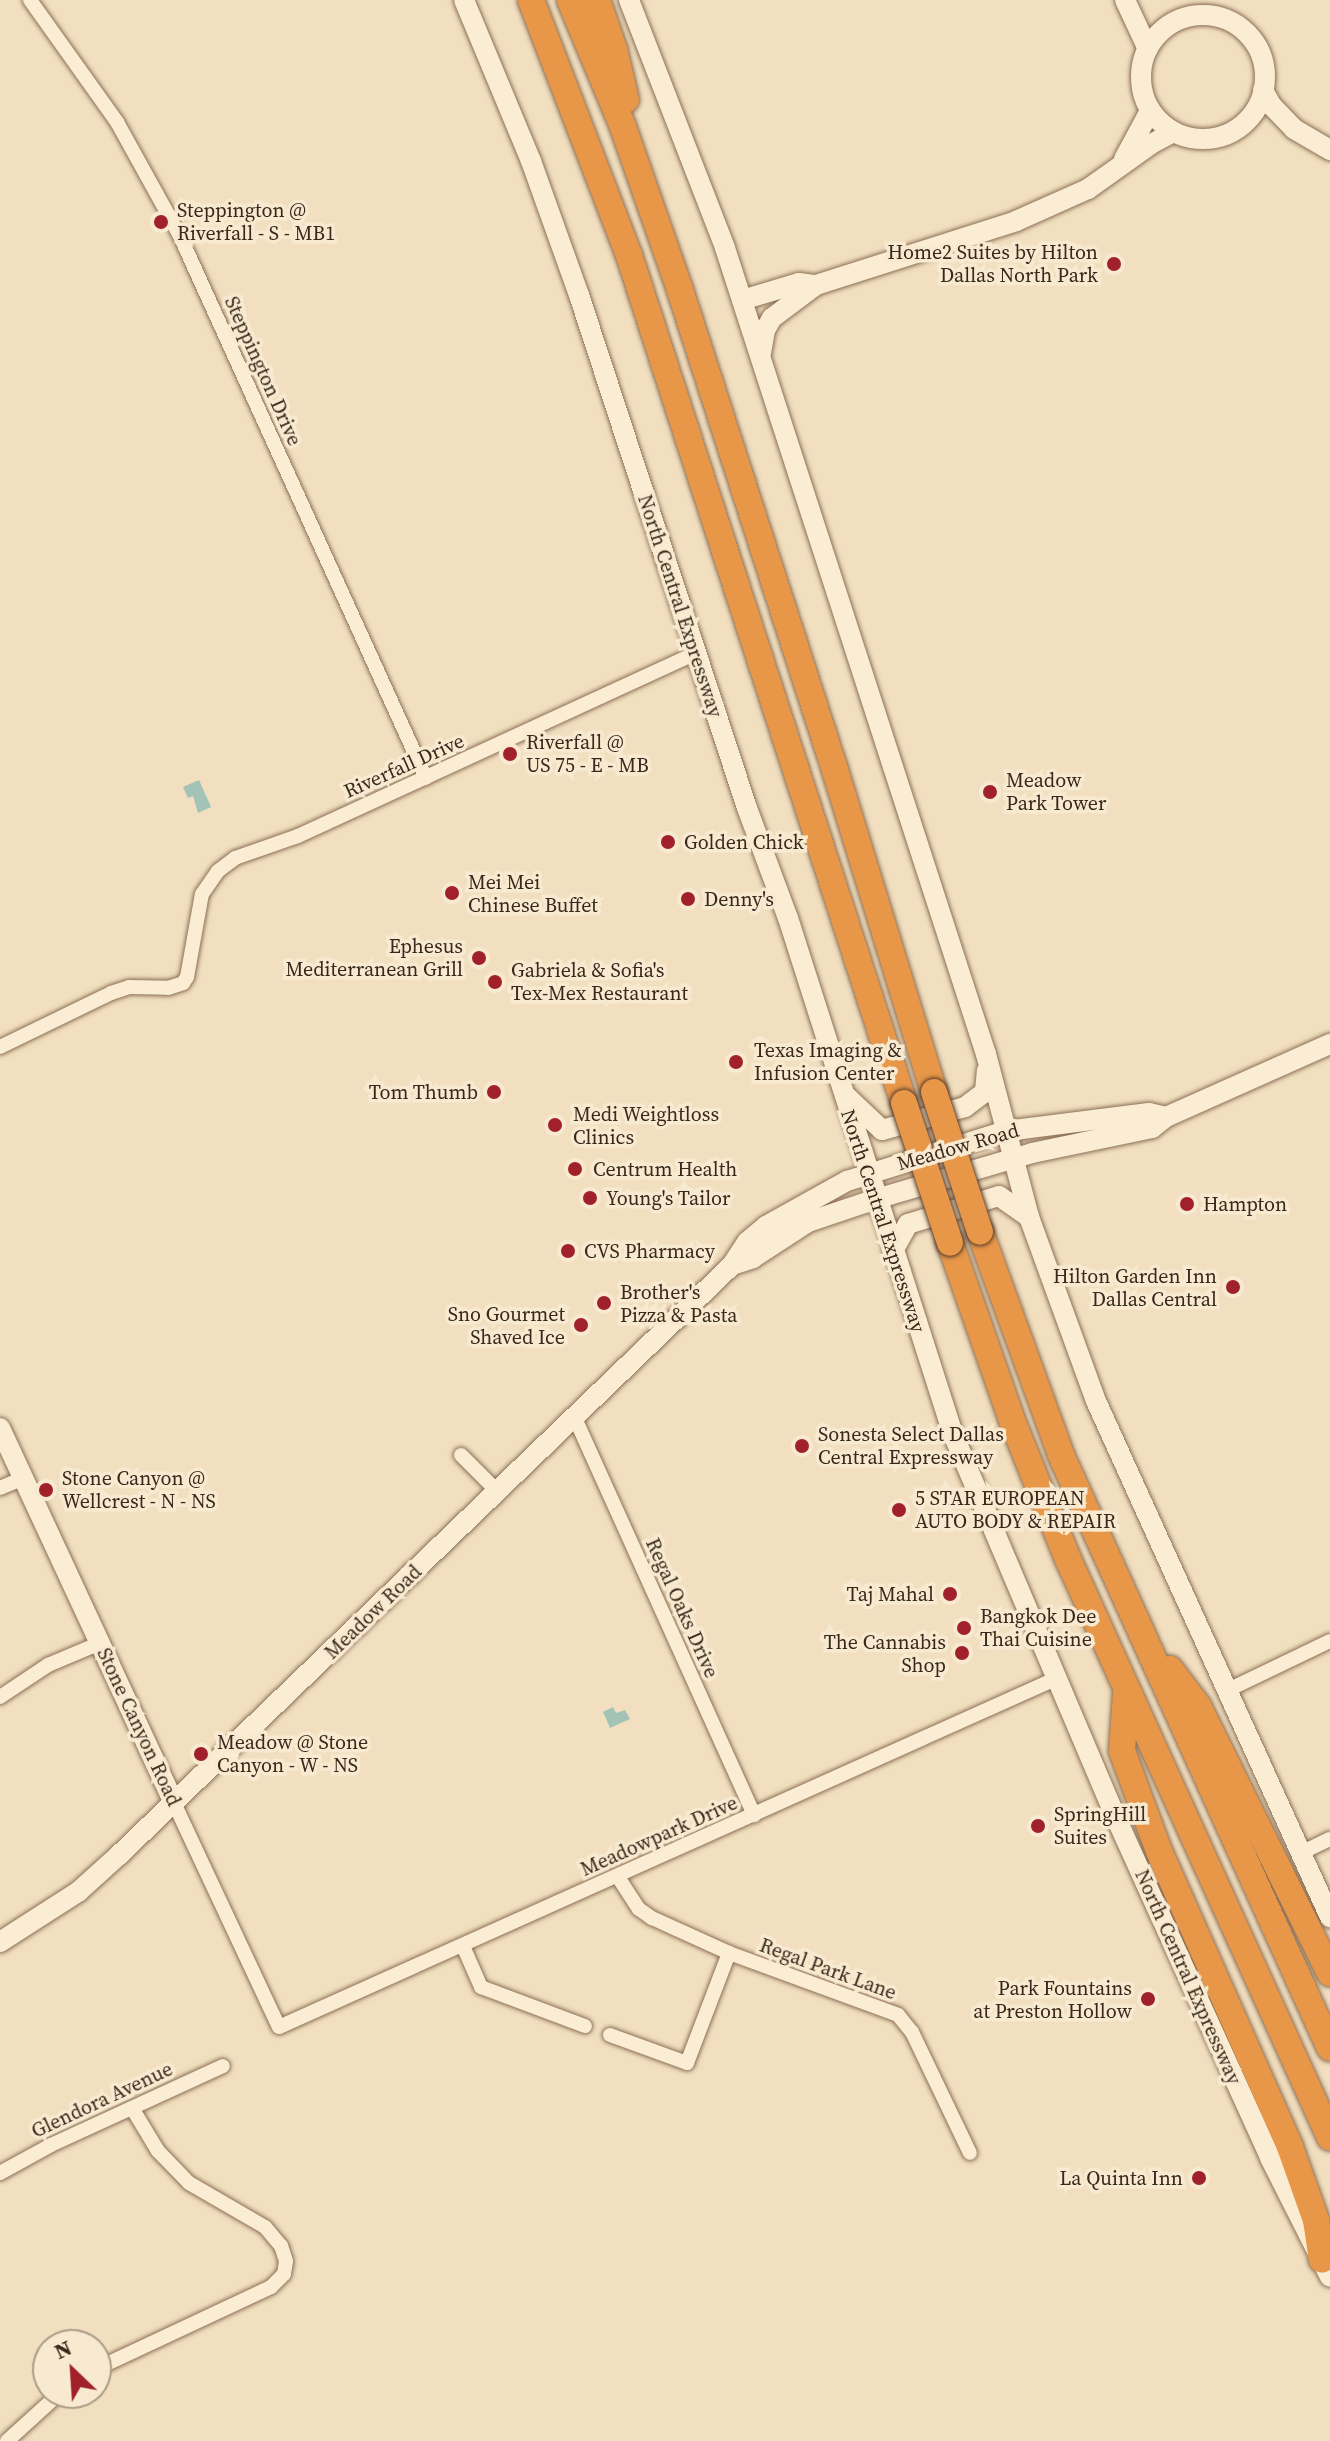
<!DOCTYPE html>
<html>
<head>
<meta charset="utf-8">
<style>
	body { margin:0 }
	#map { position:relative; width:1330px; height:2441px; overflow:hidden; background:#f1dfbf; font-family:"Source Serif 4",serif }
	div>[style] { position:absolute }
	.water>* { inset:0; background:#a3c3b7 }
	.roads { filter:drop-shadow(0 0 2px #8c6f56) drop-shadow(0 0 2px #8c6f56) }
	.street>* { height:14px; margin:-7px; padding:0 7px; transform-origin:7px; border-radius:7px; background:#fbedd3 }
	.secondary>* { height:20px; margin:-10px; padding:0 10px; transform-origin:10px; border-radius:10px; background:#fbedd3 }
	.secondary>.ring { margin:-10px; padding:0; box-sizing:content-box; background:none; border:20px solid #fbedd3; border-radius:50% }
	.highway>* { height:26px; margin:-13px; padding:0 13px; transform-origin:13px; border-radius:13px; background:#e89748 }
	.bridges { filter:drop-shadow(0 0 2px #593d2b) drop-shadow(0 0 2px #593d2b) }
	.highway-bridge>* { height:26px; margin:-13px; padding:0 13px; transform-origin:13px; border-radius:13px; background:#e89748 }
	.dots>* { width:22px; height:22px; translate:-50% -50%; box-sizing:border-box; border:4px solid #f8ead0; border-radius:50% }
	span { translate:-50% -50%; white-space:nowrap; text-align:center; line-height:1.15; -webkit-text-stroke:7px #f8ead0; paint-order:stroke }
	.poi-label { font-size:20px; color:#3a281c }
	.left { translate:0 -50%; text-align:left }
	.right { translate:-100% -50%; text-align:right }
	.street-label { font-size:20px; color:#3a281c }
	.north { position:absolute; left:32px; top:2329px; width:80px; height:80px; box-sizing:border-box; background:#f8ead0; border:2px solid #ac9c88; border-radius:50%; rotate:335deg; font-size:22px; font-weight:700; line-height:32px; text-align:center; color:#3a281c }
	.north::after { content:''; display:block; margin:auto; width:28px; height:36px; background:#a0212a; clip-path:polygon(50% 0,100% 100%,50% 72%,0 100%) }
</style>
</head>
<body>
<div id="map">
	<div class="water">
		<i style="clip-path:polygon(199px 780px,211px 807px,198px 813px,193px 796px,188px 798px,183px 787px)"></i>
		<i style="clip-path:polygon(613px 1707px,616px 1713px,625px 1710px,630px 1719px,610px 1728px,603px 1712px)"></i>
	</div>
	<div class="roads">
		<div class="street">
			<i style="left:30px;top:0;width:150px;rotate:54.5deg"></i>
			<i style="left:117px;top:122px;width:130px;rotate:61.1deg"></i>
			<i style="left:180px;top:236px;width:595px;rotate:65.59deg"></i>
			<i style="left:0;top:1047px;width:123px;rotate:-25.9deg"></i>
			<i style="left:111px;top:993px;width:19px;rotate:-18deg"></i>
			<i style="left:129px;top:987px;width:39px;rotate:1deg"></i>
			<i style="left:168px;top:988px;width:16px;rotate:-18deg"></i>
			<i style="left:183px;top:983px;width:7px;rotate:-56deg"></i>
			<i style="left:187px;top:977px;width:84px;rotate:-79.8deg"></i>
			<i style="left:202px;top:894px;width:28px;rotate:-55deg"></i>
			<i style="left:218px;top:871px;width:21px;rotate:-37deg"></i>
			<i style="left:235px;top:858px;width:67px;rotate:-19.2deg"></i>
			<i style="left:298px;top:836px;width:438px;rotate:-24.7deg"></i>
			<i style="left:574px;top:1416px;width:438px;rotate:65.7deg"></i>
			<i style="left:461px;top:1455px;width:51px;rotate:45deg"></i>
			<i style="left:0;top:1488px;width:25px;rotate:-23deg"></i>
			<i style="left:1228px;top:1690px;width:113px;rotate:-25.7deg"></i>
			<i style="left:0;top:1697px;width:58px;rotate:-33.7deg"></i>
			<i style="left:48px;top:1665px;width:56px;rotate:-22.9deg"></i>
			<i style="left:174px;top:1803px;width:247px;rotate:64.9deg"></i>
			<i style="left:279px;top:2027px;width:850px;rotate:-24.15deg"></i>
			<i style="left:1301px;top:1853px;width:32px;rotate:-26deg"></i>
			<i style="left:618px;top:1877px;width:38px;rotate:57deg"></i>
			<i style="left:639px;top:1909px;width:16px;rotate:35deg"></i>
			<i style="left:652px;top:1918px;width:85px;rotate:24.4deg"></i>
			<i style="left:729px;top:1953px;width:180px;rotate:20.1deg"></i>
			<i style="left:898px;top:2015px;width:22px;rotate:51deg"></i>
			<i style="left:912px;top:2032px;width:134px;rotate:64.4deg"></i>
			<i style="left:463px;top:1946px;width:45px;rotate:66.3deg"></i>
			<i style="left:481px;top:1987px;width:111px;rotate:20.6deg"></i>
			<i style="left:610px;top:2035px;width:82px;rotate:20deg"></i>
			<i style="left:687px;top:2063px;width:118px;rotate:-69.1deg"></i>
			<i style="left:0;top:2173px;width:58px;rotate:-28.8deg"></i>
			<i style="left:51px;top:2145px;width:189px;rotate:-24.7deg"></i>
			<i style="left:96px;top:2369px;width:193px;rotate:-25.1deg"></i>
			<i style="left:271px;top:2287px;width:18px;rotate:-45deg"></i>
			<i style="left:284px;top:2274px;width:13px;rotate:-81deg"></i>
			<i style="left:286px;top:2261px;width:16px;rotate:-108deg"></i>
			<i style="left:281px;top:2246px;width:25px;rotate:-130deg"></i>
			<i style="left:265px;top:2227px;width:88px;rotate:-149.9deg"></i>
			<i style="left:189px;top:2183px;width:45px;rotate:-134.1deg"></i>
			<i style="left:158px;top:2151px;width:50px;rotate:-121.2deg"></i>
			<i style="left:7px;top:2441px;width:72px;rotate:-42.2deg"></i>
		</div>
		<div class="secondary">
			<i style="left:464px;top:0;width:174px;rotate:67.4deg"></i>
			<i style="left:531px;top:161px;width:142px;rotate:70.3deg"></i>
			<i style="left:579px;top:295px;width:540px;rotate:71.87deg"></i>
			<i style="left:747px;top:808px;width:117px;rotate:69.6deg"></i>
			<i style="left:788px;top:918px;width:542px;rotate:72.27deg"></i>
			<i style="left:953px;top:1434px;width:419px;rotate:67deg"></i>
			<i style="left:1117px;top:1820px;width:371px;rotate:65.6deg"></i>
			<i style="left:1270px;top:2158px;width:133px;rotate:63.2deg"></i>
			<i style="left:629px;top:0;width:266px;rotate:68.8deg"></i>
			<i style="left:725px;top:248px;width:847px;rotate:72.06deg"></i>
			<i style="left:986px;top:1054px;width:169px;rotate:75.2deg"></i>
			<i style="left:1029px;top:1217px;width:196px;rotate:70deg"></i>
			<i style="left:1096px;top:1401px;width:567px;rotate:65.61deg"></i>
			<i style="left:1125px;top:0;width:54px;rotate:64.9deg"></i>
			<i class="ring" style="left:1141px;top:15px;width:104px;height:104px"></i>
			<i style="left:1263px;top:90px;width:18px;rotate:61deg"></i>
			<i style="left:1272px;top:106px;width:32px;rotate:46deg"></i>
			<i style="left:1294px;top:129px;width:42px;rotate:30.3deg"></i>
			<i style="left:1124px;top:159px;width:55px;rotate:-61.6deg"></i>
			<i style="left:742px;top:300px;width:59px;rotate:-16.6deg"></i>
			<i style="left:799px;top:283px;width:17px;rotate:7deg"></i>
			<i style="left:816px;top:285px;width:210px;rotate:-17.7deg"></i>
			<i style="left:1016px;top:221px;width:79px;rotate:-24deg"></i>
			<i style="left:1088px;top:189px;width:77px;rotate:-35.5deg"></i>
			<i style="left:1151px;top:144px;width:26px;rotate:-28deg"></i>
			<i style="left:761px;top:353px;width:23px;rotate:-80deg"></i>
			<i style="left:765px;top:330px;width:14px;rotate:-60deg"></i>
			<i style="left:772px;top:318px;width:55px;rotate:-36.9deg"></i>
			<i style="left:845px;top:1095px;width:51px;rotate:43.4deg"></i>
			<i style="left:882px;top:1130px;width:86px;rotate:-15.5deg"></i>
			<i style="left:965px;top:1107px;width:25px;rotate:-37deg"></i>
			<i style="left:985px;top:1092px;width:21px;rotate:-85deg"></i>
			<i style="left:893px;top:1251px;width:31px;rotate:-61deg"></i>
			<i style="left:908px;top:1224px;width:95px;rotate:-17.1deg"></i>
			<i style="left:999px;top:1196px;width:37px;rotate:35deg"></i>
			<i style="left:732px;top:1265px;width:22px;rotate:-18deg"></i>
			<i style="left:753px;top:1258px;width:66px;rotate:-33.2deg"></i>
			<i style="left:808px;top:1222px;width:72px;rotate:-18.7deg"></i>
			<i style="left:876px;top:1199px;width:163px;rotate:-16.4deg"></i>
			<i style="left:1032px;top:1153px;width:123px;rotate:-11.8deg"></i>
			<i style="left:1152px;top:1128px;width:18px;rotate:-38deg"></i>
			<i style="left:1166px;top:1117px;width:180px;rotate:-24deg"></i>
			<i style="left:0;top:1428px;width:413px;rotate:65.1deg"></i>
			<i style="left:0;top:1942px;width:93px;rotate:-32.7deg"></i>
			<i style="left:78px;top:1892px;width:55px;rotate:-42.1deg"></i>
			<i style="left:119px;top:1855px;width:851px;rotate:-43.9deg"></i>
			<i style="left:732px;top:1265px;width:27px;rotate:-57deg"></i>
			<i style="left:747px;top:1242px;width:25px;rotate:-40deg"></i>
			<i style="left:766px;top:1226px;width:93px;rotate:-29.1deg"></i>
			<i style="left:847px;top:1181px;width:167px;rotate:-17.5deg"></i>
			<i style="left:1006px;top:1131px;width:144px;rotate:-7.2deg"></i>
			<i style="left:1149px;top:1113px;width:17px;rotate:13deg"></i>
		</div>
		<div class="highway">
			<i style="left:531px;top:0;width:273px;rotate:69deg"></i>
			<i style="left:629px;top:255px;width:891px;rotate:72.03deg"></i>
			<i style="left:570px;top:0;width:138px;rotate:67.3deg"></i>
			<i style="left:623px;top:127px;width:173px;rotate:70.7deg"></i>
			<i style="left:680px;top:290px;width:504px;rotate:72.1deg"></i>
			<i style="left:835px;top:770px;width:337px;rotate:72.9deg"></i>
			<i style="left:597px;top:0;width:52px;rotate:70.9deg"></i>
			<i style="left:614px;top:49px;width:52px;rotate:76.8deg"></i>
			<i style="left:980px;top:1232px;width:237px;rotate:70deg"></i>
			<i style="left:1061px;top:1455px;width:651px;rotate:65.6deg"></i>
			<i style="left:950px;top:1243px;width:191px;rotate:70.7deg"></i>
			<i style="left:1013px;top:1423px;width:147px;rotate:68deg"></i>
			<i style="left:1068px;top:1559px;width:635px;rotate:65.62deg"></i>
			<i style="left:1170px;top:1669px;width:46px;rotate:52.9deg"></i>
			<i style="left:1198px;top:1706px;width:298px;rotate:63.7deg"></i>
			<i style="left:1126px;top:1694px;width:57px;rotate:94deg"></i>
			<i style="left:1122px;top:1751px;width:107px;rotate:69.7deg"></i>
			<i style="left:1159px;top:1851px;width:324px;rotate:66.1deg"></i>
			<i style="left:1290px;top:2147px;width:77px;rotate:70.4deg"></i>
			<i style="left:1316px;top:2220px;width:40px;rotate:81.5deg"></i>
		</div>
	</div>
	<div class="bridges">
		<div class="highway-bridge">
			<i style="left:934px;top:1092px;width:147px;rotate:71.8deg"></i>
			<i style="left:904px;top:1103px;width:147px;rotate:71.8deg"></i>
		</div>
	</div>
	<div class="dots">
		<i style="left:161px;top:222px;background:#a0212a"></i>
		<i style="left:1114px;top:264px;background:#a0212a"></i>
		<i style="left:510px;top:754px;background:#a0212a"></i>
		<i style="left:990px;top:792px;background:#a0212a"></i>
		<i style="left:668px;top:842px;background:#a0212a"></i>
		<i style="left:452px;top:893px;background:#a0212a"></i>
		<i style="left:688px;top:899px;background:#a0212a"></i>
		<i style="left:479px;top:958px;background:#a0212a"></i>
		<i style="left:495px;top:982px;background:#a0212a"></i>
		<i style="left:736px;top:1062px;background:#a0212a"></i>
		<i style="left:494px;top:1092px;background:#a0212a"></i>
		<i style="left:555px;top:1125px;background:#a0212a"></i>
		<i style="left:575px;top:1169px;background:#a0212a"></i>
		<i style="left:590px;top:1198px;background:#a0212a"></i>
		<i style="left:1187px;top:1204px;background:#a0212a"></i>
		<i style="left:568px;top:1251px;background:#a0212a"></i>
		<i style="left:1233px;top:1287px;background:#a0212a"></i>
		<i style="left:604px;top:1303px;background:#a0212a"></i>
		<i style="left:581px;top:1325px;background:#a0212a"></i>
		<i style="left:802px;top:1446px;background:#a0212a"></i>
		<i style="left:46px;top:1490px;background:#a0212a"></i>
		<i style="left:899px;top:1510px;background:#a0212a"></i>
		<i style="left:950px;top:1594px;background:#a0212a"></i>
		<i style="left:964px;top:1628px;background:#a0212a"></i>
		<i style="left:962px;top:1653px;background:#a0212a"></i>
		<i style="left:201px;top:1754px;background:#a0212a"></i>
		<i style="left:1038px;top:1826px;background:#a0212a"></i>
		<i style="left:1148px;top:1999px;background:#a0212a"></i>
		<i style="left:1199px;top:2178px;background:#a0212a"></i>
	</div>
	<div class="poi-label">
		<span class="left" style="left:177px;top:222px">Steppington @<br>Riverfall - S - MB1</span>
		<span class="right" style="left:1098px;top:264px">Home2 Suites by Hilton<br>Dallas North Park</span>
		<span class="left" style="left:526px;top:754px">Riverfall @<br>US 75 - E - MB</span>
		<span class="left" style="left:1006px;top:792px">Meadow<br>Park Tower</span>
		<span class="left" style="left:684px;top:842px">Golden Chick</span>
		<span class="left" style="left:468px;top:894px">Mei Mei<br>Chinese Buffet</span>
		<span class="left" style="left:704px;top:899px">Denny's</span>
		<span class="right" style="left:463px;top:958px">Ephesus<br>Mediterranean Grill</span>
		<span class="left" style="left:511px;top:982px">Gabriela &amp; Sofia's<br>Tex-Mex Restaurant</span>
		<span class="left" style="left:754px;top:1062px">Texas Imaging &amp;<br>Infusion Center</span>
		<span class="right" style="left:478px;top:1092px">Tom Thumb</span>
		<span class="left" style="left:573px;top:1126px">Medi Weightloss<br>Clinics</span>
		<span class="left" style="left:593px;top:1169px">Centrum Health</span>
		<span class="left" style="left:606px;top:1198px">Young's Tailor</span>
		<span class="left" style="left:1203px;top:1204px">Hampton</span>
		<span class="left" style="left:584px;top:1251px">CVS Pharmacy</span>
		<span class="right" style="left:1217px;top:1288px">Hilton Garden Inn<br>Dallas Central</span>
		<span class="left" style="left:620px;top:1304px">Brother's<br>Pizza &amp; Pasta</span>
		<span class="right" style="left:565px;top:1326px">Sno Gourmet<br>Shaved Ice</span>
		<span class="left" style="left:818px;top:1446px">Sonesta Select Dallas<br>Central Expressway</span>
		<span class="left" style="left:62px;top:1490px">Stone Canyon @<br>Wellcrest - N - NS</span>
		<span class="left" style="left:915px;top:1510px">5 STAR EUROPEAN<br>AUTO BODY &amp; REPAIR</span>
		<span class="right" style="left:934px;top:1594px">Taj Mahal</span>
		<span class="left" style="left:980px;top:1628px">Bangkok Dee<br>Thai Cuisine</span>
		<span class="right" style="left:946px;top:1654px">The Cannabis<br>Shop</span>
		<span class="left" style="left:217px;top:1754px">Meadow @ Stone<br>Canyon - W - NS</span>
		<span class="left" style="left:1054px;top:1826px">SpringHill<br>Suites</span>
		<span class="right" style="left:1132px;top:2000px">Park Fountains<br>at Preston Hollow</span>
		<span class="right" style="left:1183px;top:2178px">La Quinta Inn</span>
	</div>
	<div class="street-label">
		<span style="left:263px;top:371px;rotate:66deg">Steppington Drive</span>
		<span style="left:680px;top:606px;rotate:72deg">North Central Expressway</span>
		<span style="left:404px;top:766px;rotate:-24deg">Riverfall Drive</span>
		<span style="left:958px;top:1147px;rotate:-16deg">Meadow Road</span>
		<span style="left:883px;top:1221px;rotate:72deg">North Central Expressway</span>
		<span style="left:682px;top:1608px;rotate:66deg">Regal Oaks Drive</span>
		<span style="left:373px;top:1612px;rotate:-44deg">Meadow Road</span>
		<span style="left:139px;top:1727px;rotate:65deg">Stone Canyon Road</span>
		<span style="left:659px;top:1836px;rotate:-24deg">Meadowpark Drive</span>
		<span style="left:828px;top:1969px;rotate:20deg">Regal Park Lane</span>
		<span style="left:1188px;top:1977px;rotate:66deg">North Central Expressway</span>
		<span style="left:102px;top:2100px;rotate:-25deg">Glendora Avenue</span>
	</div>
	<div class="north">N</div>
</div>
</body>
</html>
